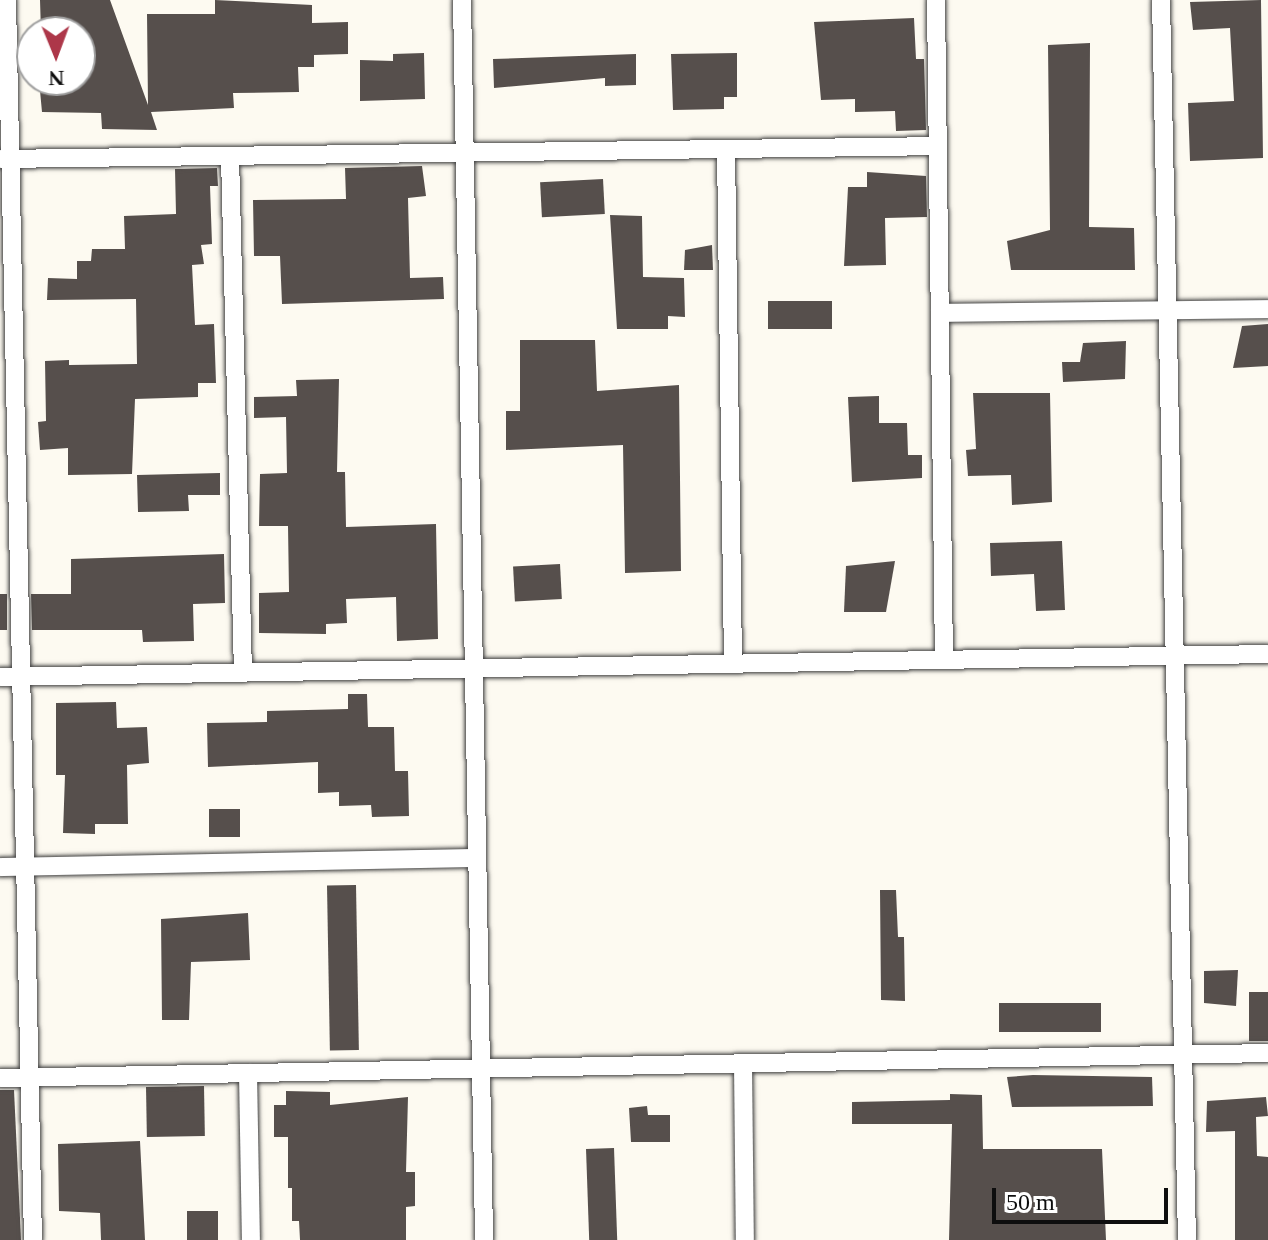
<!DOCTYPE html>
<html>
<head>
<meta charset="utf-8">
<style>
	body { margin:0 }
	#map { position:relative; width:1268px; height:1240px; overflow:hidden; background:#fdfaf1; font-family:Georgia,serif }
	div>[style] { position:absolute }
	.building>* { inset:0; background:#564f4c; transform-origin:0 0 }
	.roads { filter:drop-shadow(0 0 2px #414141) drop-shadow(0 0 2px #414141) }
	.minor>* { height:18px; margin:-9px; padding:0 9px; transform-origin:9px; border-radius:9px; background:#fff }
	span { translate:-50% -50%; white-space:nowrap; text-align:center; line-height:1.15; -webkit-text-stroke:8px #fff; paint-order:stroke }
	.north { position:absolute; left:16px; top:16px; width:80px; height:80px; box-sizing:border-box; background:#fff; border:2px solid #9f9f9f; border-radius:50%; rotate:179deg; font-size:22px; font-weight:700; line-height:32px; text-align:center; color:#0e0e0e }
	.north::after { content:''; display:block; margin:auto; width:28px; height:36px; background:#ad3749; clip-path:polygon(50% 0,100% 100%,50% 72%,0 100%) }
	.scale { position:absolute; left:992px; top:1188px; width:176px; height:36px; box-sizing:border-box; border:4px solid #0e0e0e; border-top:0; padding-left:10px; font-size:24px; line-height:28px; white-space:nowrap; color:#0e0e0e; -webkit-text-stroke:6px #fff; paint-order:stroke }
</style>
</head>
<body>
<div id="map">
	<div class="building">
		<i style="clip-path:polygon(40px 0,110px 0,148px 105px,147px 14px,215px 14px,215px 0,312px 5px,312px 23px,348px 22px,348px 54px,314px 55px,314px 67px,298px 67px,299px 92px,233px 93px,234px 108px,151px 112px,157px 130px,102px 129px,101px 113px,42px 112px,39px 80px,80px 80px,80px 32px,41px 32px)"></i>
		<i style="clip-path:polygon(1261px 0,1263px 158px,1190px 161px,1188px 103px,1234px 101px,1230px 28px,1193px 30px,1190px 2px)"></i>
		<i style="clip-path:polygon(914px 18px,916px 59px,924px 59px,926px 130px,896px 131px,895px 111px,855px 112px,855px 99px,821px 100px,814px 22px)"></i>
		<i style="clip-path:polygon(1090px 43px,1089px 227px,1134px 228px,1135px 270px,1011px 270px,1007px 241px,1050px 230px,1048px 45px)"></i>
		<i style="clip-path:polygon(424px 53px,425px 99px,360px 101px,360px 60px,393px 61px,393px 54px)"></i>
		<i style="clip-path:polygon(737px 53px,737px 97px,724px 97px,724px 109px,673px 110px,671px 54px)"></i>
		<i style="clip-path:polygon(636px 54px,636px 85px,605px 86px,605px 78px,494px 88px,493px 59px)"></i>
		<i style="clip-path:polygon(422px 166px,426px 196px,408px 198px,410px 278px,443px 277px,444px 299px,282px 304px,280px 256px,254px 256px,253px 200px,346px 199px,345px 168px)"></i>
		<i style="clip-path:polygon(217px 168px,218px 186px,210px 186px,212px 244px,201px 245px,204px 264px,192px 265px,195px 325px,214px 324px,216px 383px,198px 383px,198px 397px,135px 399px,132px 474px,68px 475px,68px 448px,40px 450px,38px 422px,46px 421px,45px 361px,69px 360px,69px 365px,137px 364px,136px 299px,47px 300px,48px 278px,77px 279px,77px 261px,91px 261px,92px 249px,125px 249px,124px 216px,176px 214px,175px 169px)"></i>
		<i style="clip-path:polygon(867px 172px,926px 176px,927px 217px,885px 218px,886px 265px,844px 266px,848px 187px,867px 187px)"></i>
		<i style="left:603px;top:179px;width:35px;height:63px;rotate:87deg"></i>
		<i style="clip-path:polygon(610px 215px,642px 216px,643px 277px,684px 278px,685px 317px,668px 316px,668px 329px,617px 329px)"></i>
		<i style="clip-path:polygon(712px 245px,713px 270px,684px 270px,685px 250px)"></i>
		<i style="left:768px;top:301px;width:64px;height:28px"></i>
		<i style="clip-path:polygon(1268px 324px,1268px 366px,1233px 368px,1242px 326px)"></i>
		<i style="clip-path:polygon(520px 340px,595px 340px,597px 391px,679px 385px,681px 571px,625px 573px,623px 445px,506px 450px,506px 411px,520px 411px)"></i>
		<i style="clip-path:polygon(1126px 341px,1125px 379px,1063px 382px,1062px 362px,1080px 362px,1083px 343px)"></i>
		<i style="clip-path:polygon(339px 379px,337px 472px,345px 472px,346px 527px,436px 524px,438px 639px,397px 641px,396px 597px,346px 599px,347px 623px,326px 624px,326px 634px,259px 633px,259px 593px,289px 592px,288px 526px,259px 526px,260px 474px,287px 473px,286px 417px,254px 418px,254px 397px,297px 396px,296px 380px)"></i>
		<i style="clip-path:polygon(973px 393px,1050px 393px,1052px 502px,1012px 505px,1011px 475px,968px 476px,966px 450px,976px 449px)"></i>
		<i style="clip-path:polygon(879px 396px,879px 423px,907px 423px,908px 455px,922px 455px,922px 478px,852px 482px,848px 397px)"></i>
		<i style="clip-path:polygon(220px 473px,220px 495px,188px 495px,189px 511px,138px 512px,137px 475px)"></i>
		<i style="clip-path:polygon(1062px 541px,1065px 610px,1036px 611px,1034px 574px,991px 576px,990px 543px)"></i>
		<i style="clip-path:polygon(224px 554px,225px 603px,193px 604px,194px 641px,143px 642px,142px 630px,32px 630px,31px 594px,71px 594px,71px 559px)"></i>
		<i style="clip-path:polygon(895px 561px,886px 612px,844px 612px,846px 566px)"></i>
		<i style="left:560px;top:564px;width:35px;height:47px;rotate:87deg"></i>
		<i style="left:0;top:594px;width:7px;height:36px"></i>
		<i style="clip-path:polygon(348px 694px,367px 694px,368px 727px,394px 727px,395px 771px,408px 771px,409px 816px,372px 817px,371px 805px,339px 806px,339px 792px,318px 793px,318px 762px,208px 767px,207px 723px,267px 722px,267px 711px,348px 709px)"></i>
		<i style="clip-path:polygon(116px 702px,117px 728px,147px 727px,149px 763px,127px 765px,128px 824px,95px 824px,95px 834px,63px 833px,65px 775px,56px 775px,56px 703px)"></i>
		<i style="left:209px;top:809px;width:31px;height:28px"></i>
		<i style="left:356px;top:885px;width:165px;height:29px;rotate:89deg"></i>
		<i style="clip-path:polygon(880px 890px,896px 890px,898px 937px,904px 937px,905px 1001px,881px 1000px)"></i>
		<i style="clip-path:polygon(248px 913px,250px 960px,191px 962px,189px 1020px,162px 1020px,161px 919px)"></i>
		<i style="clip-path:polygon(1238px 970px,1236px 1006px,1204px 1003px,1204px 971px)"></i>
		<i style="left:1249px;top:992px;width:19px;height:49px"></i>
		<i style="left:1101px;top:1003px;width:29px;height:102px;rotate:90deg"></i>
		<i style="clip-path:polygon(1033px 1075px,1152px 1077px,1153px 1106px,1012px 1107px,1007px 1077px)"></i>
		<i style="left:204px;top:1086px;width:50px;height:58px;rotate:89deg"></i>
		<i style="clip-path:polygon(0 1090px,14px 1090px,21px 1240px,0 1240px)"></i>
		<i style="clip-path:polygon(286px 1091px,330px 1092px,330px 1105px,408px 1097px,406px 1172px,415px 1172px,415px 1206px,406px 1207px,406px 1240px,300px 1240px,299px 1221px,292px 1221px,292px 1188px,288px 1188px,288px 1137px,274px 1137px,274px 1105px,286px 1105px)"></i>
		<i style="clip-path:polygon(950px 1094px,982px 1095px,983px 1149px,1102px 1149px,1106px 1240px,949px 1240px,952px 1124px,852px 1124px,852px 1102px,950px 1100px)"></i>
		<i style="clip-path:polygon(1266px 1097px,1268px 1116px,1256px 1117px,1257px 1156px,1268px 1157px,1268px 1240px,1235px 1240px,1235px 1131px,1206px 1132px,1207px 1101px)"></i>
		<i style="clip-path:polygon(647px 1106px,648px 1115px,670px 1115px,670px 1142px,631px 1142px,629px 1108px)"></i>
		<i style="clip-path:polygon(140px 1141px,145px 1240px,101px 1240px,100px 1213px,59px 1211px,58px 1144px)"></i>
		<i style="left:614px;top:1148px;width:92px;height:28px;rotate:88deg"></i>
		<i style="left:218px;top:1211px;width:29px;height:31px;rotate:90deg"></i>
	</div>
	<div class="roads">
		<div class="minor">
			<i style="left:7px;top:0;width:1240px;rotate:88.8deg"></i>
			<i style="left:462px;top:0;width:1240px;rotate:88.98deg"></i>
			<i style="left:936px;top:0;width:660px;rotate:89.31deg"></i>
			<i style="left:1161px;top:0;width:1240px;rotate:88.8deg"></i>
			<i style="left:726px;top:149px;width:515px;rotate:89.22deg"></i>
			<i style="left:230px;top:156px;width:516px;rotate:88.56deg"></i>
			<i style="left:1px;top:159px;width:937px;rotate:-0.79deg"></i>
			<i style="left:940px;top:313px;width:328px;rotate:-0.7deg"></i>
			<i style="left:0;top:677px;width:1268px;rotate:-1.04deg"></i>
			<i style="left:0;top:867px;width:477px;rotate:-1.1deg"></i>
			<i style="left:743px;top:1063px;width:177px;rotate:89.4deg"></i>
			<i style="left:248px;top:1073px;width:167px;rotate:89deg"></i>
			<i style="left:0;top:1078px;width:1268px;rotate:-1.13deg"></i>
		</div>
	</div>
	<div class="north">N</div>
	<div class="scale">50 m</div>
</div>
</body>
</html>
